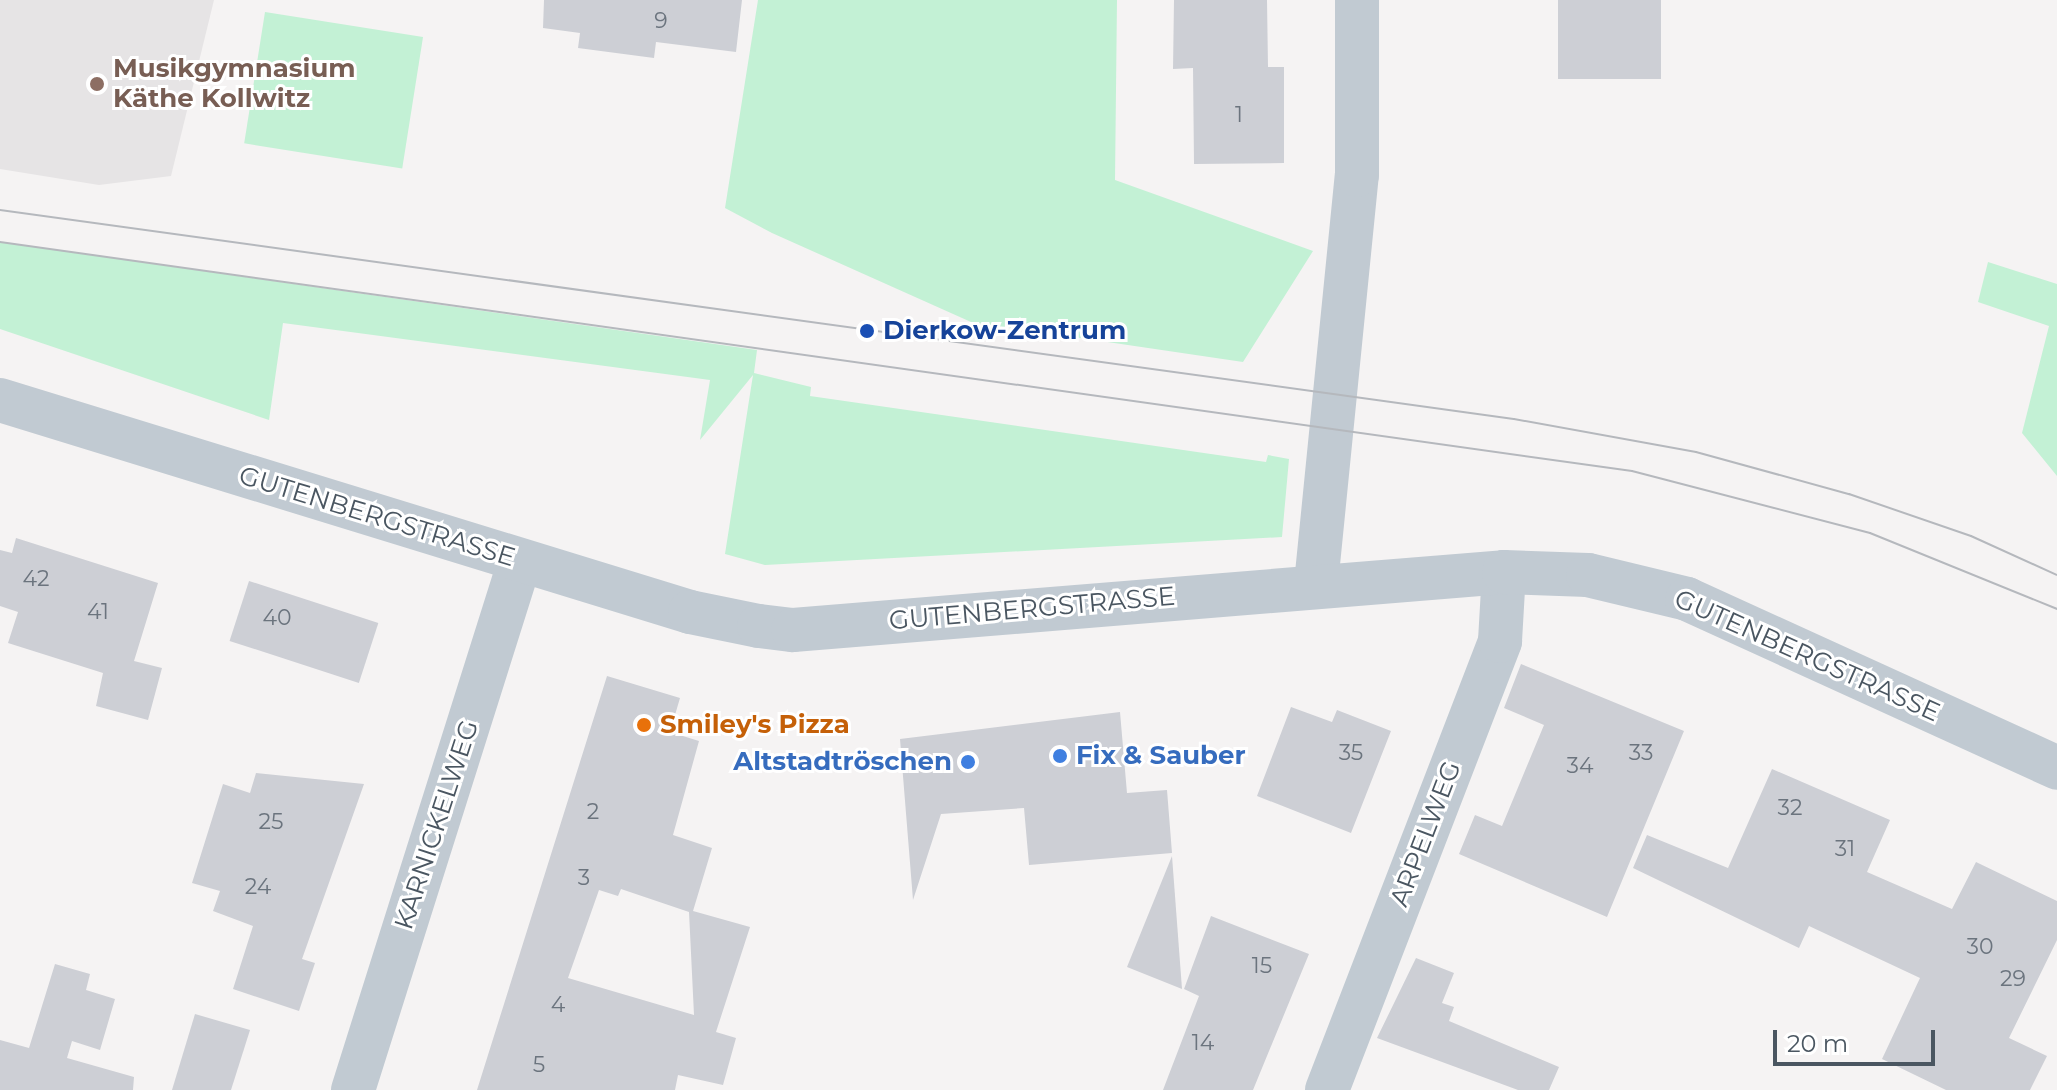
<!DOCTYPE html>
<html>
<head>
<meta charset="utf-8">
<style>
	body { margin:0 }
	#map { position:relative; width:2057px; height:1090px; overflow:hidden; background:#f5f3f3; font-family:Montserrat,sans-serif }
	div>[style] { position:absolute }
	.education>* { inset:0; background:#e6e4e5 }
	.green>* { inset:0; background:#c3f1d5; transform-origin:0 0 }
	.building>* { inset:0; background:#cdcfd5; transform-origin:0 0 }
	.minor>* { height:44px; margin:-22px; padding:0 22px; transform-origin:22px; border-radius:22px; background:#c1cad2 }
	.tertiary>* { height:44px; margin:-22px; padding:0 22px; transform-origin:22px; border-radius:22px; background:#c1cad2 }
	.tram>* { height:2px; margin:-1px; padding:0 1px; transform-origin:1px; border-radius:1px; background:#b5b8bd }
	.dots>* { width:22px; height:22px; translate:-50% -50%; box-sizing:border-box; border:4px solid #fff; border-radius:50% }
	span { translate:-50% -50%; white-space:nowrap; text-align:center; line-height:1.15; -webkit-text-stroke:6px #fff; paint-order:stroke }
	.number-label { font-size:22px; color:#6b747e }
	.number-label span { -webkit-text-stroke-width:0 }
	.education-label { font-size:26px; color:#785e54; font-weight:700 }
	.left { translate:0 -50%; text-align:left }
	.transit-label { font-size:26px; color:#164399; font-weight:700 }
	.street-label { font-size:26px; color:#4a5661 }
	.food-label { font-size:26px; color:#c56008; font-weight:700 }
	.shop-label { font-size:26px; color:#366cbe; font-weight:700 }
	.right { translate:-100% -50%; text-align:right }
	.scale { position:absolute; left:1773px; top:1030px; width:162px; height:36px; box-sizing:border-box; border:4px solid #4a5661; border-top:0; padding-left:10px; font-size:24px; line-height:28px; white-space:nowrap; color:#4a5661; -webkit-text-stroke:6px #fff; paint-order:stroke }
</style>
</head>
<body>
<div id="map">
	<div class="education">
		<i style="clip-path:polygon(0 0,214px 0,171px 176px,99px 185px,0 169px)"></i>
	</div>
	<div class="green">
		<i style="clip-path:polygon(758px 0,1117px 0,1115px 180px,1313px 251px,1243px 362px,971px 322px,772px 233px,725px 208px)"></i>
		<i style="left:265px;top:12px;width:160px;height:133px;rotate:9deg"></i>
		<i style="clip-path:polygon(0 242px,757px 350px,754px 373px,811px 387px,810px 396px,1266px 462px,1268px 455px,1289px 459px,1282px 537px,765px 565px,725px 554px,753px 375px,700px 440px,710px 380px,283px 323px,269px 420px,0 329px)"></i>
		<i style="clip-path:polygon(1988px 262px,2057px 284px,2057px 476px,2022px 433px,2049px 326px,1978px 302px)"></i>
	</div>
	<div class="building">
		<i style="clip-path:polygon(544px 0,742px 0,736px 52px,656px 42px,654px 58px,578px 48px,580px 33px,543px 28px)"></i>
		<i style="clip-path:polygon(1174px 0,1267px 0,1268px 67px,1284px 67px,1284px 163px,1194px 164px,1193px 68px,1173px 69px)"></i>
		<i style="left:1558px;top:0;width:103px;height:79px"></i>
		<i style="clip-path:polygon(16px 538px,158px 583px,134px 661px,162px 668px,148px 720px,96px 706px,103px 673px,8px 643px,18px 612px,0 606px,0 550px,12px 553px)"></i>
		<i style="left:249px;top:581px;width:136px;height:63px;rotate:18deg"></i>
		<i style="clip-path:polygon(1521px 664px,1684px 731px,1607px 917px,1459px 854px,1475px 815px,1502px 826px,1544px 725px,1504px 708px)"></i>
		<i style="clip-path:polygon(evenodd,607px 676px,680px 698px,670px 732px,699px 741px,673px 835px,712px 848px,693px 911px,750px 927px,716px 1032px,736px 1038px,723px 1085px,678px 1075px,675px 1090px,477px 1090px,607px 676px,621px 889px,689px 912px,694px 1015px,568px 978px,599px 890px,618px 896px,621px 889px)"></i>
		<i style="clip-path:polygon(1291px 707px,1332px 722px,1337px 710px,1391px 731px,1351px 833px,1257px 796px)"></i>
		<i style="clip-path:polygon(1120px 712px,1127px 793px,1167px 790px,1172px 853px,1029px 865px,1024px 808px,941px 814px,913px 900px,900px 739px)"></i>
		<i style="clip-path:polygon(1772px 769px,1890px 820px,1867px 872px,1952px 909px,1976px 862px,2057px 901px,2057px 940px,2009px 1038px,2047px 1056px,2030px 1090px,1946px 1090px,1882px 1059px,1920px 978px,1809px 926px,1799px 948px,1633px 868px,1647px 835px,1728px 868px)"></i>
		<i style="clip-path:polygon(256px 773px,364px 784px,302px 959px,315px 963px,299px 1011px,233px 989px,253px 926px,213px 911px,220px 891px,192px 883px,223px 784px,250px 793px)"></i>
		<i style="clip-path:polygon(1172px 856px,1182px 989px,1127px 967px)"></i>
		<i style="clip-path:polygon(1211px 916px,1309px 954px,1253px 1090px,1163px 1090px,1199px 996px,1184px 989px)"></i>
		<i style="clip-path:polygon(1416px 958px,1454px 973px,1442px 1003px,1454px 1007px,1449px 1021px,1559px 1067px,1549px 1090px,1518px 1090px,1377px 1038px)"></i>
		<i style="clip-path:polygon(55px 964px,90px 974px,86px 990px,115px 999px,100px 1050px,72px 1041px,67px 1058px,134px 1077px,133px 1090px,0 1090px,0 1040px,29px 1048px)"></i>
		<i style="clip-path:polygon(195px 1014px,250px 1030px,231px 1090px,172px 1090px)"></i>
	</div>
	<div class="minor">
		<i style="left:1316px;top:584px;width:411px;rotate:-84.3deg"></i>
		<i style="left:1357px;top:175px;width:175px;rotate:-90deg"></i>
		<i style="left:353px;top:1090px;width:555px;rotate:-72.48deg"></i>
		<i style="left:1327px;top:1090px;width:481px;rotate:-68.9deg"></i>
		<i style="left:1500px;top:641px;width:69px;rotate:-86.7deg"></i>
	</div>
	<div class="tertiary">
		<i style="left:0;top:400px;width:722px;rotate:17.08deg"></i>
		<i style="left:690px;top:612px;width:70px;rotate:11.5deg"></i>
		<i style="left:759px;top:626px;width:34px;rotate:7deg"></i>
		<i style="left:793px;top:630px;width:713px;rotate:-4.66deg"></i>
		<i style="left:1504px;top:572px;width:84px;rotate:2deg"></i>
		<i style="left:1588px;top:575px;width:102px;rotate:13.6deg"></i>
		<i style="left:1687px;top:599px;width:407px;rotate:24.5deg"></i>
	</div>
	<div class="tram">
		<i style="left:0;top:210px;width:1528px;rotate:7.86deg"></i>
		<i style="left:1514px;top:419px;width:185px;rotate:10.3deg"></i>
		<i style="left:1696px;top:452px;width:159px;rotate:15.4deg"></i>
		<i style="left:1849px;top:494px;width:129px;rotate:19deg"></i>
		<i style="left:1971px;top:536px;width:94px;rotate:24.4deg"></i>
		<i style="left:0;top:242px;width:1648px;rotate:7.99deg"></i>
		<i style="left:1632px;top:471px;width:246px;rotate:14.6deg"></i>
		<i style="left:1870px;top:533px;width:202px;rotate:22.1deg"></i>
	</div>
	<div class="dots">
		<i style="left:97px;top:84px;background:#8d6e63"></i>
		<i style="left:867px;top:331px;background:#1a4fb4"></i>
		<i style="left:644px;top:725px;background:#e8710a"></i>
		<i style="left:1060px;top:756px;background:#3f7fe0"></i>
		<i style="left:968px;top:762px;background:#3f7fe0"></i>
	</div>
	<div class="number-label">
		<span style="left:661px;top:21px">9</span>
		<span style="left:1239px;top:115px">1</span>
		<span style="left:36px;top:579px">42</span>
		<span style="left:98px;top:612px">41</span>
		<span style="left:277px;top:618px">40</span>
		<span style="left:1351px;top:753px">35</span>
		<span style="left:1641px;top:753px">33</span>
		<span style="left:1580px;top:766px">34</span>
		<span style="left:1790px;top:808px">32</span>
		<span style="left:593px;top:812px">2</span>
		<span style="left:271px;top:822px">25</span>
		<span style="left:1845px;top:849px">31</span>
		<span style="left:584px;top:878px">3</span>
		<span style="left:258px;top:887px">24</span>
		<span style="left:1980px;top:947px">30</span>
		<span style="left:1262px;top:966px">15</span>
		<span style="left:2013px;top:979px">29</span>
		<span style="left:558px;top:1005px">4</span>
		<span style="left:1203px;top:1043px">14</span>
		<span style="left:539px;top:1065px">5</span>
	</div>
	<div class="education-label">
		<span class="left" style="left:113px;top:84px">Musikgymnasium<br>Käthe Kollwitz</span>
	</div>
	<div class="transit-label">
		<span class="left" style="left:883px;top:331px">Dierkow-Zentrum</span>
	</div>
	<div class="street-label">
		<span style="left:377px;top:517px;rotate:17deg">GUTENBERGSTRASSE</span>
		<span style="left:1032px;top:609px;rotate:-5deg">GUTENBERGSTRASSE</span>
		<span style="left:1807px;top:656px;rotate:24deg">GUTENBERGSTRASSE</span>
		<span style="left:437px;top:825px;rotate:-72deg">KARNICKELWEG</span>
		<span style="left:1426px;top:834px;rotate:-69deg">ARPELWEG</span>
	</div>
	<div class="food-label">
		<span class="left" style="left:660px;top:725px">Smiley's Pizza</span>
	</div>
	<div class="shop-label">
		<span class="left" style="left:1076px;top:756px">Fix &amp; Sauber</span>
		<span class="right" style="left:952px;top:762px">Altstadtröschen</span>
	</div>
	<div class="scale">20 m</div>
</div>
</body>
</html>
